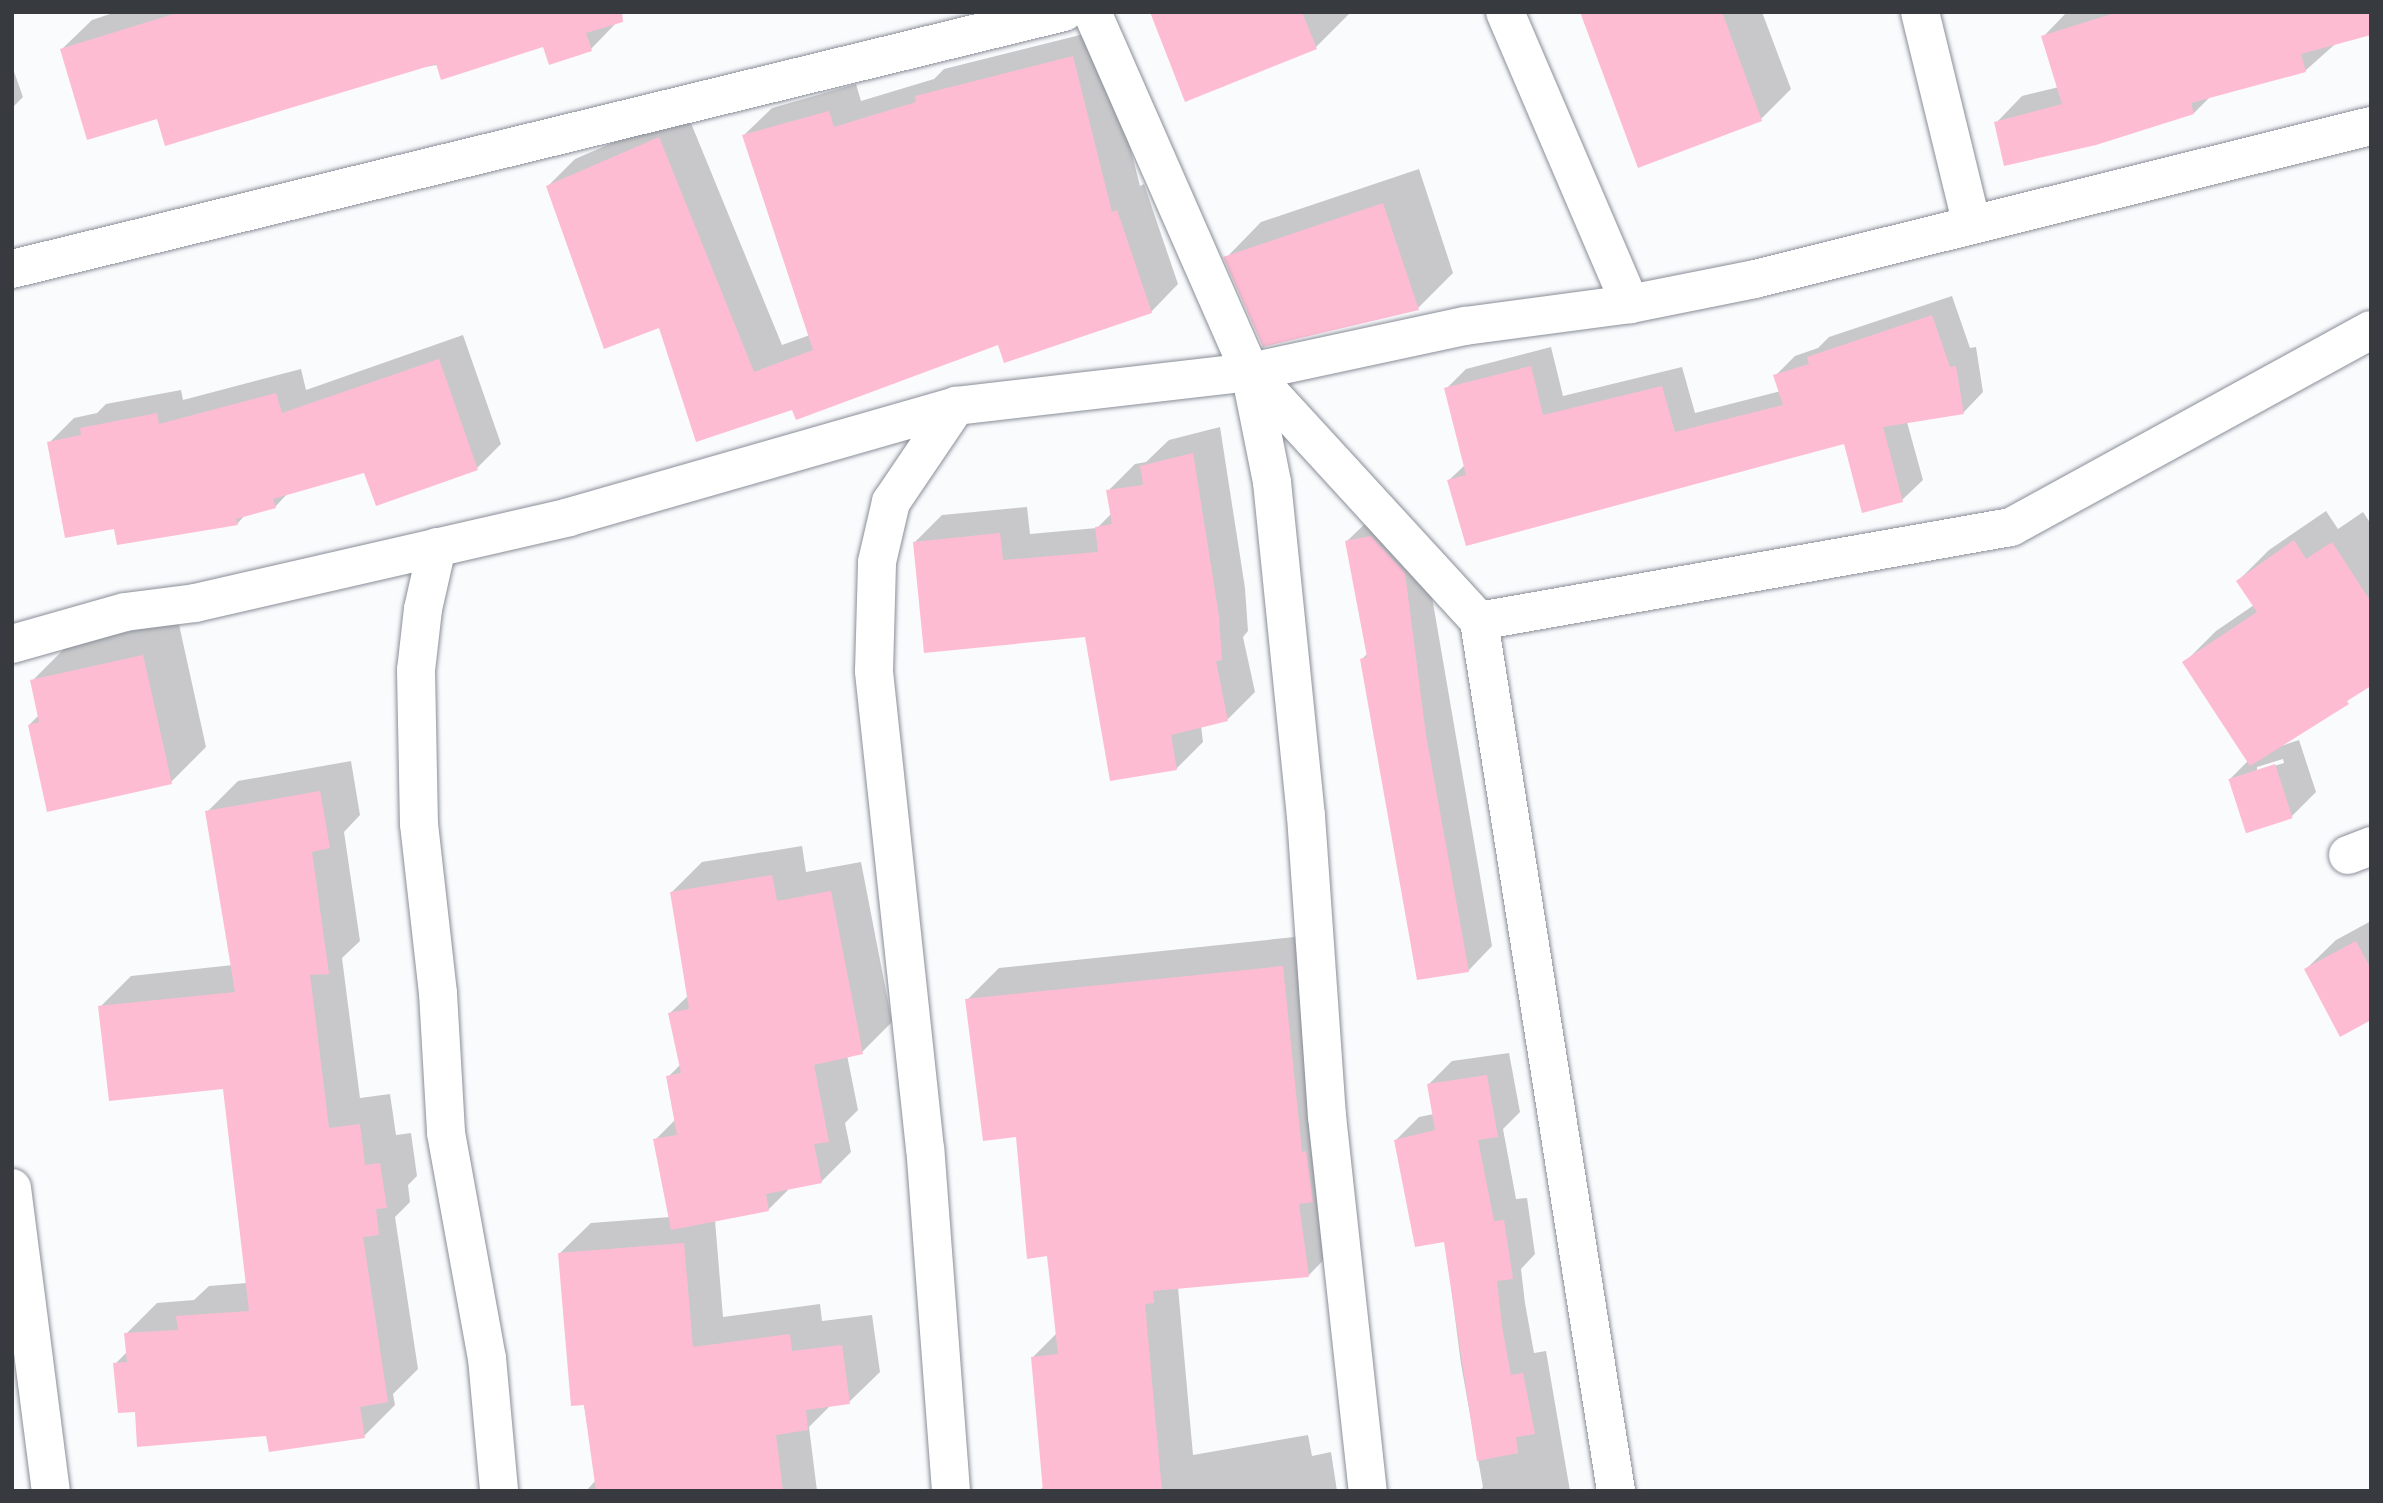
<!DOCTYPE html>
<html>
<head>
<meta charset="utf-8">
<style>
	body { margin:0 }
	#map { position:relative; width:2383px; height:1503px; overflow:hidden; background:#fafbfd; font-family:"Space Grotesk",sans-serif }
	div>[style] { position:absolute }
	.shadow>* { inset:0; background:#0003 }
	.building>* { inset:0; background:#febcd3; transform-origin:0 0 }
	.roads { filter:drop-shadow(0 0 2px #898e98) drop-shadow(0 0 2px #898e98) }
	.street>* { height:38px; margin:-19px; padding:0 19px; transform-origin:19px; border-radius:19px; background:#fff }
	span { translate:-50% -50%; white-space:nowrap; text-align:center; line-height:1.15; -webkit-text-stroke:5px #fafbfd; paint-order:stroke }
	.frame { position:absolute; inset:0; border:14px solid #373a3e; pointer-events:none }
</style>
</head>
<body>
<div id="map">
	<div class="shadow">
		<i style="clip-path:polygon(116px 12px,618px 12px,620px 19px,591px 49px,544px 45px,158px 117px,62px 49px,92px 20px)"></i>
		<i style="clip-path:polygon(1152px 12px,1351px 12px,1316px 47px)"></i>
		<i style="clip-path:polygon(1582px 12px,1762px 12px,1791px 89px,1761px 119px)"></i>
		<i style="clip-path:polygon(2067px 12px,2371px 12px,2305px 71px,2210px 97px,2194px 113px,1996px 123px,2022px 96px,2059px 87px,2043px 37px)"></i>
		<i style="clip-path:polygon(1100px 30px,1140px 186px,1144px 184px,1178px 284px,1151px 312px,999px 343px,793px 408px,660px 326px,548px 186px,575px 159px,686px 111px,782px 345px,810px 335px,744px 135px,772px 108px,856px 84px,861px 101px,934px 79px,944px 69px)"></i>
		<i style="clip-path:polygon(12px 66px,23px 97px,12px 108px)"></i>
		<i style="clip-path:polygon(1419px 169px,1453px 273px,1418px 308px,1226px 258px,1261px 222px)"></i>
		<i style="clip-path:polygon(1952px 296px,1970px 348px,1976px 347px,1983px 392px,1963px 413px,1907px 422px,1923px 480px,1902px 500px,1845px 441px,1449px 480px,1465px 465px,1446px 389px,1466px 369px,1551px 347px,1563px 396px,1682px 367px,1695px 413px,1781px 391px,1775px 376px,1795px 356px,1818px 348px,1829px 337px)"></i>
		<i style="clip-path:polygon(463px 335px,501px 444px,477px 468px,366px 470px,289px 492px,275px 507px,246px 514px,237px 524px,115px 527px,49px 443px,74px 418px,97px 413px,106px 404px,181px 390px,183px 400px,301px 369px,306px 390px)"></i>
		<i style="clip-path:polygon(1220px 427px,1245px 588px,1248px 631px,1243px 637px,1255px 692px,1228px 719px,1201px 726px,1203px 742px,1176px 769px,1087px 635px,915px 542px,942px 515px,1027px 507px,1030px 534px,1097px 528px,1112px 513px,1108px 491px,1135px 464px,1146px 462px,1169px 440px)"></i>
		<i style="clip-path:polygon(evenodd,2326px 511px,2338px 529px,2363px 512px,2371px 524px,2371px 684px,2281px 746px,2299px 740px,2316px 792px,2292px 816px,2230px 779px,2249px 760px,2185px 662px,2216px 631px,2254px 605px,2238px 581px,2269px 550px,2326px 511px,2283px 759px,2284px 763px,2257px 771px,2257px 767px,2283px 759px)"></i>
		<i style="clip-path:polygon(1372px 517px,1431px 591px,1492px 946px,1468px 971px,1362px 659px,1368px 653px,1347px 541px)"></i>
		<i style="clip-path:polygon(178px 620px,206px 747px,171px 782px,29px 725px,39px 715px,32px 681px,67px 646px)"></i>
		<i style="clip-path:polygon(351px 761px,360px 815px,344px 832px,360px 941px,342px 958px,360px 1098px,390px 1094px,396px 1135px,411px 1133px,417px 1176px,408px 1185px,410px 1202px,395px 1217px,418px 1369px,393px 1394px,395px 1405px,364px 1436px,268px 1434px,137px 1410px,115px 1364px,128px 1351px,126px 1334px,157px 1303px,194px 1300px,209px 1286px,247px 1283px,224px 1087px,100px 1007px,131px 976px,233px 965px,207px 812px,238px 781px)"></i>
		<i style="clip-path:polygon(802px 846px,806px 872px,861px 862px,892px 1022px,862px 1052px,847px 1055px,858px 1110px,845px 1123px,851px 1152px,821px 1182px,790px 1188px,769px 1209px,715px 1220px,723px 1317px,820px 1304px,822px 1321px,872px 1315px,880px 1372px,849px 1402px,832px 1404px,809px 1427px,817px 1491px,586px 1491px,596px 1480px,560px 1253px,591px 1223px,670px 1217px,655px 1140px,676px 1119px,668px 1077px,681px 1064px,670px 1013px,689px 995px,672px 892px,702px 862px)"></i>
		<i style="clip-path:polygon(2371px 921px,2371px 1018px,2306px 969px,2336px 940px)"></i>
		<i style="clip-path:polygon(1314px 935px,1340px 1243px,1309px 1275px,1178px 1287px,1193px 1455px,1308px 1435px,1312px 1456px,1331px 1452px,1337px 1491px,1039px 1491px,1044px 1486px,1033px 1357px,1057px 1333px,1048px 1254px,1017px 1135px,967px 1000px,999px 968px)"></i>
		<i style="clip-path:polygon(1509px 1053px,1520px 1112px,1503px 1129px,1516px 1199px,1527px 1198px,1535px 1254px,1521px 1269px,1525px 1303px,1534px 1353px,1546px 1351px,1570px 1491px,1479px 1491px,1483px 1487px,1461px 1364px,1445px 1240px,1396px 1140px,1419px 1117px,1434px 1114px,1429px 1084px,1452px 1061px)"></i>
	</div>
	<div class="building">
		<i style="clip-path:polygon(180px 12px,622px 12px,623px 22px,586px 33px,592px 51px,549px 65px,543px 47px,441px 80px,436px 64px,165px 146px,157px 119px,87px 140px,60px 49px)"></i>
		<i style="clip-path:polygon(1150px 12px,1302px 12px,1317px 49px,1185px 102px)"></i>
		<i style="clip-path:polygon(1580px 12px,1722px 12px,1762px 121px,1638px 168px)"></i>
		<i style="clip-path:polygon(2118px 12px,2371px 12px,2371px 35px,2301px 54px,2306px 72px,2191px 103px,2194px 114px,2096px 145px,2004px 166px,1994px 122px,2062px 104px,2041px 36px)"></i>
		<i style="clip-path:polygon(1073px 56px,1112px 212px,1117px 210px,1152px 313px,1004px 363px,998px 345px,796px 420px,792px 410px,696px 442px,659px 328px,604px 349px,546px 186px,659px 137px,754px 372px,813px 350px,742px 135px,829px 111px,834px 127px,916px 102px,915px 96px)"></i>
		<i style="clip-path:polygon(1383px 203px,1419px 310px,1263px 347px,1223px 257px)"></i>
		<i style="clip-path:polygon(1932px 315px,1950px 367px,1956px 366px,1964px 414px,1883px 427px,1903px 502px,1862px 513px,1844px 444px,1466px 546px,1447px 480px,1466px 475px,1444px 388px,1531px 366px,1543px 415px,1662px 386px,1675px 432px,1783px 405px,1773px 375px,1809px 364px,1807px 357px)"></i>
		<i style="clip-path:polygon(439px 359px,478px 470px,376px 506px,364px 473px,273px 499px,276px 508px,236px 519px,238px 525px,117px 545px,114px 529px,65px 538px,47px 442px,81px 435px,80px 428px,157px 413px,159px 424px,276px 393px,282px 413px)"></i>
		<i style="clip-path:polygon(1193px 453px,1219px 616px,1222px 660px,1216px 661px,1228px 721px,1171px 735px,1177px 770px,1110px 781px,1085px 637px,924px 653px,913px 542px,1000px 533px,1003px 560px,1098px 552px,1095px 527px,1112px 524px,1106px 490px,1143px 485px,1140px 466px)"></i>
		<i style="clip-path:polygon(1371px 536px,1405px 573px,1426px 735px,1469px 972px,1417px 980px,1360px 659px,1367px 657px,1345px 541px)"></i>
		<i style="clip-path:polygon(2294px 540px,2306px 559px,2332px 542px,2371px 602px,2371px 686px,2347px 701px,2349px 704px,2250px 766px,2182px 662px,2257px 612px,2236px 581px)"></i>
		<i style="clip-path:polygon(143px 655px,172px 784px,47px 812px,28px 725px,39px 722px,30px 680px)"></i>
		<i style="left:2275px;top:764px;width:57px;height:49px;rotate:72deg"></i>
		<i style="clip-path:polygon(320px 791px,330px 848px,312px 852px,329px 974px,310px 975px,329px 1128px,360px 1124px,365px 1165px,380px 1163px,387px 1208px,376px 1209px,379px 1235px,363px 1237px,388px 1402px,360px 1407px,365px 1438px,269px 1452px,266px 1436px,137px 1447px,135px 1412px,118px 1413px,113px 1363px,127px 1362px,124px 1333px,178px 1330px,176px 1316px,249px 1311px,223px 1089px,109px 1101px,98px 1006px,235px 992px,205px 811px)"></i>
		<i style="clip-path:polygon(772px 875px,777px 901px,831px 891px,863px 1054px,814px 1065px,829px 1142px,814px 1144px,822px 1183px,766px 1194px,769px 1211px,671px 1230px,653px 1139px,677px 1135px,666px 1076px,681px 1073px,668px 1013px,689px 1009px,670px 892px)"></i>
		<i style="clip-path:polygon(2356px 941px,2371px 969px,2371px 1020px,2340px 1037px,2304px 969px)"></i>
		<i style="clip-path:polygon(1283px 966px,1302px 1152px,1306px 1151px,1313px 1202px,1299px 1204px,1309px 1277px,1153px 1291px,1154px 1303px,1145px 1304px,1162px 1491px,1043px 1491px,1031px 1357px,1058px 1354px,1047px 1256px,1027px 1259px,1016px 1137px,983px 1141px,965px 999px)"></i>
		<i style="clip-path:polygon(1487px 1075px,1498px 1137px,1478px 1140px,1494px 1221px,1504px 1220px,1513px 1279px,1497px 1281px,1502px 1327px,1511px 1375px,1523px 1373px,1535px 1434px,1516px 1437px,1518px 1453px,1477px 1461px,1444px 1242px,1415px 1247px,1394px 1140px,1435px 1130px,1427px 1084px)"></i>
		<i style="clip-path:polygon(684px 1243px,693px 1347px,790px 1334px,792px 1351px,842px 1345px,850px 1404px,806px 1410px,808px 1430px,776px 1435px,783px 1491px,596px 1491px,584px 1405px,571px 1406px,558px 1253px)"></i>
	</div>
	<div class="roads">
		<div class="street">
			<i style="left:1092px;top:12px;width:393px;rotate:66.3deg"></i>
			<i style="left:1250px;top:372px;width:112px;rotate:78.7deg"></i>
			<i style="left:1272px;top:482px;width:336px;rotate:84.2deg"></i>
			<i style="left:1306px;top:816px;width:301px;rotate:86deg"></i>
			<i style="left:1327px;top:1116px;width:377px;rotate:83.8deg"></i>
			<i style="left:1505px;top:12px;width:318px;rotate:66.8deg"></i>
			<i style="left:1920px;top:12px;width:219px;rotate:76.3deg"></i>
			<i style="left:12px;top:269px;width:1083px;rotate:-13.73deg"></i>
			<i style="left:1251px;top:372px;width:338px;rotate:47.5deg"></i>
			<i style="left:437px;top:547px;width:64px;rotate:102.7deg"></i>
			<i style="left:423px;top:609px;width:61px;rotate:96.5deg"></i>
			<i style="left:416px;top:670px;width:154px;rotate:88.9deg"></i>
			<i style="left:419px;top:824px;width:170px;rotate:83.6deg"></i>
			<i style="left:438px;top:993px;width:140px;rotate:86.7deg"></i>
			<i style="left:446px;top:1133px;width:229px;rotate:79.7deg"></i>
			<i style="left:487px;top:1358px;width:134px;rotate:84.8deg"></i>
			<i style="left:12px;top:644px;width:117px;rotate:-15.8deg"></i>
			<i style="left:125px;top:612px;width:71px;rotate:-7.3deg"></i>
			<i style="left:195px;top:603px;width:384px;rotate:-12.9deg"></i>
			<i style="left:569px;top:517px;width:403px;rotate:-16deg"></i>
			<i style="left:956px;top:406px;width:296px;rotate:-6.6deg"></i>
			<i style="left:1250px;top:372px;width:220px;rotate:-12.1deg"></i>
			<i style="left:1465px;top:326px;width:166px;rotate:-7.6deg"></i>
			<i style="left:1630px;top:304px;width:127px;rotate:-11.3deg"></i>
			<i style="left:1755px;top:279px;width:635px;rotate:-13.95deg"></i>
			<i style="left:2348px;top:855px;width:25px;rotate:-21deg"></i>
			<i style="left:12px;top:1188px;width:305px;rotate:82.7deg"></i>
			<i style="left:951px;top:1491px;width:343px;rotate:-94.3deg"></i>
			<i style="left:925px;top:1149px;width:481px;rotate:-96.1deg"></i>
			<i style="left:874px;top:671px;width:109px;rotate:-88.4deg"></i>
			<i style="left:877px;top:562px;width:62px;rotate:-76.9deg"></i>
			<i style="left:891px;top:502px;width:116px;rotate:-55.9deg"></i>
			<i style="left:1616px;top:1491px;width:881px;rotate:-98.95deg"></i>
			<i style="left:1479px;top:621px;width:540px;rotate:-10.02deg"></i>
			<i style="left:2011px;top:527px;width:410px;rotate:-28.7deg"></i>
		</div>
	</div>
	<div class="frame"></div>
</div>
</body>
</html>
